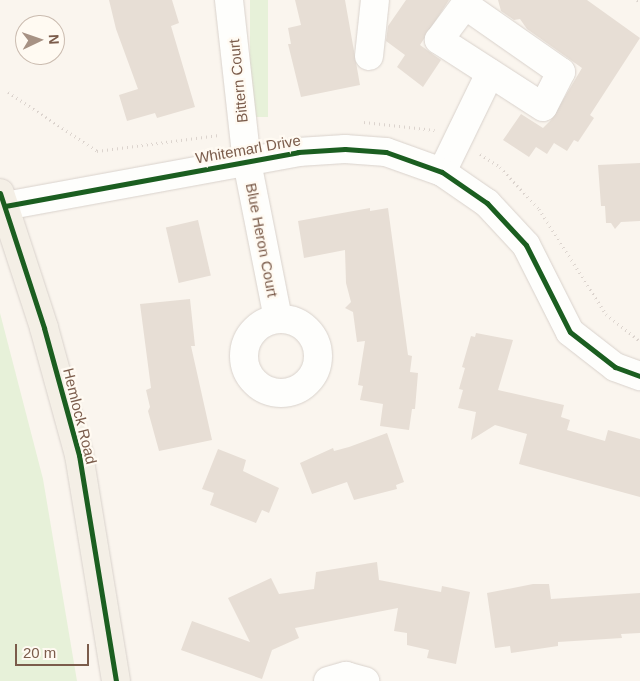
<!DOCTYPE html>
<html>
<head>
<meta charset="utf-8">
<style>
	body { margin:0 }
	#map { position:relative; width:640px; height:681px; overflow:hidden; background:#faf5ee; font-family:Helvetica,sans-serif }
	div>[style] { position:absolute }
	.green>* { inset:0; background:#e7f1d9; transform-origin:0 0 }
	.building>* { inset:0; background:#e7ded5; transform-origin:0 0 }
	.path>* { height:3px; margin-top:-1.5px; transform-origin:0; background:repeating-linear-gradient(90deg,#dcd4ce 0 1px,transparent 0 5px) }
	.roads { filter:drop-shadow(0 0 1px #d9d2cc) drop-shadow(0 0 1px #d9d2cc) }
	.minor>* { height:28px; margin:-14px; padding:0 14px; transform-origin:14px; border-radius:14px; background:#fefefc }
	.minor>.ring { margin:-14px; padding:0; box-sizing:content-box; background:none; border:28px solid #fefefc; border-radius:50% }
	.major>* { height:28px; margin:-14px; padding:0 14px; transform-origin:14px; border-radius:14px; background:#f4efe6 }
	.cycleway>* { height:5px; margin:-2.5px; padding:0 2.5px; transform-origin:2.5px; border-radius:2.5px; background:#1b5e20 }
	span { translate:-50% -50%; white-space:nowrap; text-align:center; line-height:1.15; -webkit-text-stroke:4.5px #fffaf2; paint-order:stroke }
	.street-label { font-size:15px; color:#7b5c4b }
	.north { position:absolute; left:15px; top:15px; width:50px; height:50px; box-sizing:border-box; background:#fffaf2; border:1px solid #cabbaf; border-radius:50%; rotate:87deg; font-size:14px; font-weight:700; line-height:20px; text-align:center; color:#7b5c4b }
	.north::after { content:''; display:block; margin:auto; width:18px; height:22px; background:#a79284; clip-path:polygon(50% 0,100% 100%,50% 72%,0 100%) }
	.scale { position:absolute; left:15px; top:644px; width:74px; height:22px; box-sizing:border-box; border:2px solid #7b5c4b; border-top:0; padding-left:6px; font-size:15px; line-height:18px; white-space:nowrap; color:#7b5c4b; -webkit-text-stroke:4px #fffaf2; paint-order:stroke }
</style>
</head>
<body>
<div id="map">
	<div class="green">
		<i style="left:250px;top:0;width:18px;height:117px"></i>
		<i style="clip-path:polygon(0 313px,43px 479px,77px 681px,0 681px)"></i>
	</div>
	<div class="building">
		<i style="clip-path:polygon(109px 0,172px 0,179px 23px,171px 26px,195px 107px,157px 118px,155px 113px,127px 121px,119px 95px,138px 89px,116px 29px)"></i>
		<i style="clip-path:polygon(295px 0,345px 0,360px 85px,301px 97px,288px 44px,291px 44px,288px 28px,301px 25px)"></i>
		<i style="clip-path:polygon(406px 0,449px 0,420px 45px,441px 60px,423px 87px,397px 67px,405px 55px,386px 41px,388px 26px)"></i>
		<i style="clip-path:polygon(498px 0,587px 0,640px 38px,590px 115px,594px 118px,578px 142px,574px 140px,567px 151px,554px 143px,547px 154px,536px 147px,529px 157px,503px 140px,521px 114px,543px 128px,551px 120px,582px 68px,527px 29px,520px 19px,514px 20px,501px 11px)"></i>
		<i style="clip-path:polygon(640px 163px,640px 221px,621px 222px,615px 229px,611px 223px,606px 223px,605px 206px,601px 206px,598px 165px)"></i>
		<i style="clip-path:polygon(370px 208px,370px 211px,388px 208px,408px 355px,412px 356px,410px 372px,418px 373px,415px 409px,412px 409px,409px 430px,380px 426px,383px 404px,360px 400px,363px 386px,358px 385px,365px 341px,357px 342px,353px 312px,345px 308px,351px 302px,346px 283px,345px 250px,304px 258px,298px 221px)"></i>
		<i style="left:198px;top:220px;width:57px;height:33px;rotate:77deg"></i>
		<i style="clip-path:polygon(190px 299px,195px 346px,191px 346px,212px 440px,159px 451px,148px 411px,150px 407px,146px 390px,151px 388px,140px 304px)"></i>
		<i style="clip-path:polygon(476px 333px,513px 340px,498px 390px,564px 405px,561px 417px,570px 420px,567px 430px,605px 441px,608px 430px,640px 439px,640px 497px,519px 464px,527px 434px,495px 425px,471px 440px,476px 412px,458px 408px,463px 390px,459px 389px,465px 368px,462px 367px,471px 336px,475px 337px)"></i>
		<i style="clip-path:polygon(387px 433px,404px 482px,396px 485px,397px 489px,354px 500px,347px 482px,312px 494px,300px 463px,333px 448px,334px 451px,349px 447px)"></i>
		<i style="clip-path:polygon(218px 449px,246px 460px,243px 471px,279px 488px,269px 513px,262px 510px,256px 523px,210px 505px,214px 493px,202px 489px)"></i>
		<i style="clip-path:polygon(377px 562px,379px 580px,441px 592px,442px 586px,470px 592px,456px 664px,427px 658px,429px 650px,407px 645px,407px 633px,394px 631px,398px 608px,295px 628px,299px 638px,272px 650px,262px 679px,181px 650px,192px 621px,250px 642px,228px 598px,271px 578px,279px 594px,314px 589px,316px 572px)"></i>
		<i style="clip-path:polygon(533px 584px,549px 584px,551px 599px,640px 593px,640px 633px,621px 634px,622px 638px,558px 642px,558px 646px,511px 653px,510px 646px,495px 648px,487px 593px)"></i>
	</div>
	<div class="path">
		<i style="left:637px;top:0;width:4px;rotate:34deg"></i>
		<i style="left:8px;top:92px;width:107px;rotate:33.5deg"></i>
		<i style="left:97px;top:151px;width:123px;rotate:-7.5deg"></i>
		<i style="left:364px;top:122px;width:71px;rotate:6.4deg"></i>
		<i style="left:480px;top:154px;width:24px;rotate:33deg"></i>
		<i style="left:500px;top:167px;width:57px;rotate:47.1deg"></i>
		<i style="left:539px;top:209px;width:125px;rotate:57.5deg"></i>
		<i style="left:606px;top:314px;width:43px;rotate:38.5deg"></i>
	</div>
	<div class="roads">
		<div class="minor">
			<i style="left:229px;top:0;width:163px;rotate:83.7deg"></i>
			<i style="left:247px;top:162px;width:160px;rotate:78.8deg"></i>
			<i style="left:465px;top:5px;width:117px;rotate:34.9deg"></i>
			<i style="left:561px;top:72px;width:39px;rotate:117deg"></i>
			<i style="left:543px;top:107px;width:124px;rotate:-147.2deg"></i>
			<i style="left:439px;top:40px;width:44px;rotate:-53.4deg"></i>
			<i style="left:369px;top:56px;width:56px;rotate:-83.9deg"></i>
			<i style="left:442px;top:172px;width:110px;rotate:-64.1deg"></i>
			<i style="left:5px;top:206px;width:298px;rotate:-10.4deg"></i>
			<i style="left:298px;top:152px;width:47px;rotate:-3.7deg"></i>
			<i style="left:345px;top:149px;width:41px;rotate:4.2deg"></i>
			<i style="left:386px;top:152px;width:59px;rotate:19.7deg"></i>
			<i style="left:442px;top:172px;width:55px;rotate:34.6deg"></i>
			<i style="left:487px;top:203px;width:57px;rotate:47.1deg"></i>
			<i style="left:526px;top:245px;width:97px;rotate:63.2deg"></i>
			<i style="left:570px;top:332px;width:57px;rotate:37.9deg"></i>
			<i style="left:615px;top:367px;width:27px;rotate:20deg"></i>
			<i class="ring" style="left:244px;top:319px;width:46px;height:46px"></i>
			<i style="left:328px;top:681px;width:19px;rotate:-16deg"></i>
			<i style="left:346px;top:676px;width:20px;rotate:15deg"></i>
		</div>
		<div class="major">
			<i style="left:0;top:193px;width:142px;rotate:71.9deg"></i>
			<i style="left:44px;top:328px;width:132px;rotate:74.6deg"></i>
			<i style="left:79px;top:455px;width:229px;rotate:80.7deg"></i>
		</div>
	</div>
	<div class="cycleway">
		<i style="left:0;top:193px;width:142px;rotate:71.9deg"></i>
		<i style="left:44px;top:328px;width:132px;rotate:74.6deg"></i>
		<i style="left:79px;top:455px;width:229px;rotate:80.7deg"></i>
		<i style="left:5px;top:206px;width:298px;rotate:-10.4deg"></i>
		<i style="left:298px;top:152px;width:47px;rotate:-3.7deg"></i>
		<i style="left:345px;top:149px;width:41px;rotate:4.2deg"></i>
		<i style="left:386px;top:152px;width:59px;rotate:19.7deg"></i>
		<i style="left:442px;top:172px;width:55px;rotate:34.6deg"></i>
		<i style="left:487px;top:203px;width:57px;rotate:47.1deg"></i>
		<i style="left:526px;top:245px;width:97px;rotate:63.2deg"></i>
		<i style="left:570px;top:332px;width:57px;rotate:37.9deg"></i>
		<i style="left:615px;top:367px;width:27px;rotate:20deg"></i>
	</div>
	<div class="street-label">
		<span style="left:238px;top:81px;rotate:-96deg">Bittern Court</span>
		<span style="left:248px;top:149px;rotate:-10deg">Whitemarl Drive</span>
		<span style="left:262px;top:240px;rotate:79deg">Blue Heron Court</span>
		<span style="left:80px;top:416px;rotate:76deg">Hemlock Road</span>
	</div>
	<div class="north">N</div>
	<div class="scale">20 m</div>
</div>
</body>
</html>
